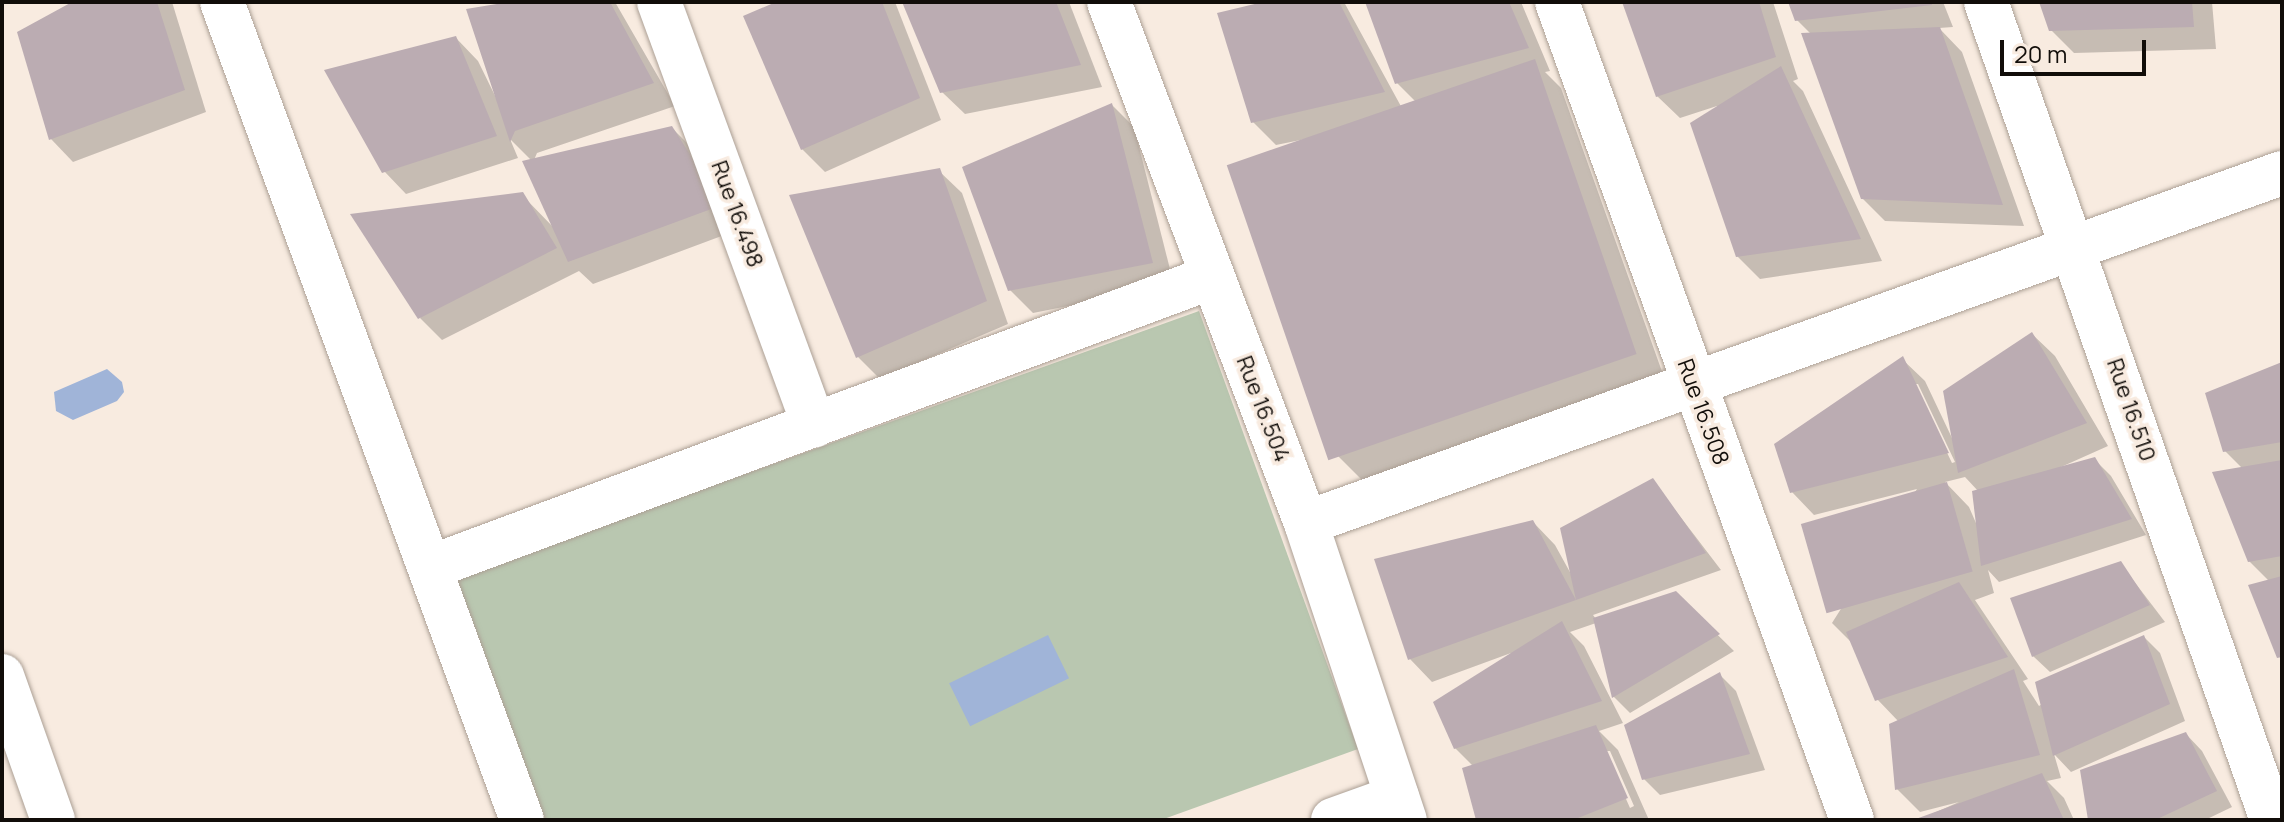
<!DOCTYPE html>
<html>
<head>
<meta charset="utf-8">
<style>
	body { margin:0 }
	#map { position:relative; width:2284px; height:822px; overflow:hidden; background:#f8ebe0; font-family:Manrope,sans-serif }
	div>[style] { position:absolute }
	.green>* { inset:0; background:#b9c7b0 }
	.water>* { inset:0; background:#a0b4d8; transform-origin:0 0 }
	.shadow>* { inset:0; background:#0003 }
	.building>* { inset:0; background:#bbacb2; transform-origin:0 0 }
	.roads { filter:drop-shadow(0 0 2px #aca095) drop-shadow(0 0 2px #aca095) }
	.street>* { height:44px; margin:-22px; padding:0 22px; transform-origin:22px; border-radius:22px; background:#fff }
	span { translate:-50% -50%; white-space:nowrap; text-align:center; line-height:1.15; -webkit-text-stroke:7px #f8ebe0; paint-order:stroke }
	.street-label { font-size:22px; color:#110d09 }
	.frame { position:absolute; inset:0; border:4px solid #110d09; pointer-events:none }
	.scale { position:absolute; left:2000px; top:40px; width:146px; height:36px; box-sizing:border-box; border:4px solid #110d09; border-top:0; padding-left:10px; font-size:24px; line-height:28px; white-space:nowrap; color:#110d09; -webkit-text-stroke:6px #f8ebe0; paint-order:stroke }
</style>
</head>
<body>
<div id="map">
	<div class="green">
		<i style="clip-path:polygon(1199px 311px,1358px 749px,1161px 820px,534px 820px,447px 581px)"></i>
	</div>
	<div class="water">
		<i style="clip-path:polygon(107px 369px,122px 382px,124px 392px,117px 401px,73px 420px,56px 411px,54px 392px)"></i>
		<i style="left:1048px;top:635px;width:48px;height:110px;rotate:64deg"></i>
	</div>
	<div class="shadow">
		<i style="clip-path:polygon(76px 2px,172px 2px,206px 112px,73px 162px,51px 139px)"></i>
		<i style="clip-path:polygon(522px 2px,615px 2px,675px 106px,537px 153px,534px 160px,672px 128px,695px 151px,743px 228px,593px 284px,579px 271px,442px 340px,420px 318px,522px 195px,555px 229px,532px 161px,510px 139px,518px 158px,406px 194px,384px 171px,456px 38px,478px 61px,502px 110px)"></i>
		<i style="clip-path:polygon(781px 2px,895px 2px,941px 120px,825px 172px,802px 149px)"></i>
		<i style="clip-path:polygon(904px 2px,1069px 2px,1102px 87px,965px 114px,942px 92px)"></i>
		<i style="clip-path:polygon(1272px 2px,1344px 2px,1403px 110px,1419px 105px,1397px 83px,1367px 2px,1521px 2px,1550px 71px,1545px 72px,1561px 88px,1665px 380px,1363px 481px,1336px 454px,1350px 130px,1276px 145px,1253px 122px)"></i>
		<i style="clip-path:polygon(1624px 2px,1773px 2px,1798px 79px,1793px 81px,1803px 91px,1882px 261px,1760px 279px,1737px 256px,1717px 106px,1680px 118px,1657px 96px)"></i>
		<i style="clip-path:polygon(1791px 2px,1943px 2px,1953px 27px,1939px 28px,1962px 52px,2024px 226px,1885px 221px,1862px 198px,1812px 35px,1797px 20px)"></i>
		<i style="clip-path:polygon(2041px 2px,2212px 2px,2216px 49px,2074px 53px,2051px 30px)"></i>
		<i style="clip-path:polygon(1112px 105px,1134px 127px,1174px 285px,1033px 313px,1010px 290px)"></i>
		<i style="clip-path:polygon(939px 171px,962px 193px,1008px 324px,880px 379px,858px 357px)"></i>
		<i style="clip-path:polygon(evenodd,2032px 334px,2055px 356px,2108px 446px,2052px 471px,2094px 459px,2111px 476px,2146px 535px,1999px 582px,1988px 570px,1994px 593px,1975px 600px,2028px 679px,2023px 681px,2039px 706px,2144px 637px,2160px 653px,2185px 721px,2071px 772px,2054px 754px,2061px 778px,2047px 781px,2064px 798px,2074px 820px,1918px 820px,1959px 802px,1920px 812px,1897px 789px,1899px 722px,1877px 699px,1853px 644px,1832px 623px,1917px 489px,1814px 515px,1792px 492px,1902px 359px,1925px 381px,1952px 438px,2032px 334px,1914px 384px,1918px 384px,1955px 462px,1952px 463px,1914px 384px,2032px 334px,1965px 477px,1979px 492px,1979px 530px,1969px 507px,1945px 482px,1965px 477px)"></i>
		<i style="clip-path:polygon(2282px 364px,2282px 661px,2269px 581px,2249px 561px,2242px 468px,2225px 451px)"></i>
		<i style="clip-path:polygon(evenodd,1653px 481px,1721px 570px,1593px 615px,1596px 619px,1675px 593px,1734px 651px,1630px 713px,1614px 697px,1596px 623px,1570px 632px,1584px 646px,1623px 723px,1599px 731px,1618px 750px,1649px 820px,1478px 820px,1474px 767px,1455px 748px,1511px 653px,1432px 682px,1410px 659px,1533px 522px,1555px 545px,1571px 574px,1653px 481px,1605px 751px,1610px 751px,1634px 806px,1630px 808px,1605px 751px)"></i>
		<i style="clip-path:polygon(2120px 563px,2165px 622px,2050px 672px,2033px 656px)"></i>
		<i style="clip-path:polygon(1720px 675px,1736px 691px,1765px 770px,1660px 795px,1644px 779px)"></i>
		<i style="clip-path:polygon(2186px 734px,2202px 751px,2232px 807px,2205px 820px,2090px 820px)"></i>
	</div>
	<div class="building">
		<i style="clip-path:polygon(72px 2px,157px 2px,185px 90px,49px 140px,17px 32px)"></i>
		<i style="clip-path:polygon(509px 2px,610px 2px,654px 83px,515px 131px,510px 142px,466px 9px)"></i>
		<i style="clip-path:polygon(776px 2px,882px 2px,920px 98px,801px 150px,743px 16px)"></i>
		<i style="clip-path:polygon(902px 2px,1056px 2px,1081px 65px,940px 93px)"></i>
		<i style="clip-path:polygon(1263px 2px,1339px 2px,1385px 92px,1251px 123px,1217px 13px)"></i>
		<i style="clip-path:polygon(1365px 2px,1509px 2px,1529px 48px,1395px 84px)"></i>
		<i style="clip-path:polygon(1622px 2px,1759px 2px,1776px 57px,1656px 97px)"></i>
		<i style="clip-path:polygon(1788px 2px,1931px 2px,1932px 5px,1795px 21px)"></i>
		<i style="clip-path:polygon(2039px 2px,2192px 2px,2194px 27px,2049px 31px)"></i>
		<i style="clip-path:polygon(1940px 27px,2003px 205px,1861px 199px,1801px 33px)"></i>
		<i style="clip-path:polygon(456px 36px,497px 136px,382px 173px,324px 70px)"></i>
		<i style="left:1535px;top:59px;width:312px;height:326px;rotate:71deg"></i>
		<i style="clip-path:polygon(1781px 66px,1861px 239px,1736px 257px,1690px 123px)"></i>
		<i style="clip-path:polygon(1112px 103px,1153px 263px,1008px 291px,962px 167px)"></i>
		<i style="clip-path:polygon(672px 126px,722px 205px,568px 262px,522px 161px)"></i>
		<i style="clip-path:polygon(940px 168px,987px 301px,856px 358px,789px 195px)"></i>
		<i style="clip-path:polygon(523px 192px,557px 248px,418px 319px,350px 214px)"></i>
		<i style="clip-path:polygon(2032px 332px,2087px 423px,1958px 473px,1943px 391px)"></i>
		<i style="clip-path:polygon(1903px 356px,1949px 453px,1790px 493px,1774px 444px)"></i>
		<i style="clip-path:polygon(2282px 362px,2282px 442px,2223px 452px,2205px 393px)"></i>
		<i style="clip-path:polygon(2095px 457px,2132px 519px,1981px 566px,1972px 491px)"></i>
		<i style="clip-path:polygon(2282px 460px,2282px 556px,2248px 562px,2212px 472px)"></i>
		<i style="clip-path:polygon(1653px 478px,1706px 553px,1576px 600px,1560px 528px)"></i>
		<i style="left:1947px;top:482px;width:93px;height:152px;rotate:74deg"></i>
		<i style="clip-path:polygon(1533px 520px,1576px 600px,1408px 660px,1374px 559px)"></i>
		<i style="clip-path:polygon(2121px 561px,2150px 605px,2032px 657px,2010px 598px)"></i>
		<i style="clip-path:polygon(2282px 576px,2282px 657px,2277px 658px,2248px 585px)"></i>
		<i style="clip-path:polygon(1959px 582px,2008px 657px,1875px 701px,1846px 632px)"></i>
		<i style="clip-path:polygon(1676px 591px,1720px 634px,1612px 698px,1593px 618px)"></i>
		<i style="clip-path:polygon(1562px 621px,1602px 701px,1454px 749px,1433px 702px)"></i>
		<i style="clip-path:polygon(2144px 635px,2170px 704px,2053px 756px,2035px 682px)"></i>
		<i style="clip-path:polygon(2014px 669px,2040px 755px,1895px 790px,1889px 724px)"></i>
		<i style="clip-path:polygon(1720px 672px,1750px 754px,1642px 780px,1624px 725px)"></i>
		<i style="clip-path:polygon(1596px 725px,1628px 798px,1573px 820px,1476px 820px,1462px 768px)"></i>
		<i style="clip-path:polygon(2186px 732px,2217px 791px,2155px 820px,2088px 820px,2080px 770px)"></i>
		<i style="clip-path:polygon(2042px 773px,2064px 820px,1913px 820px)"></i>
	</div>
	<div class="roads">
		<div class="street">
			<i style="left:222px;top:2px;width:871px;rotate:69.86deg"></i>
			<i style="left:659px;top:2px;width:451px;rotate:69.9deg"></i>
			<i style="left:1109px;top:2px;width:557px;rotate:69.29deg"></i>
			<i style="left:1306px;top:523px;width:313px;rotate:71.6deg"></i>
			<i style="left:1557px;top:2px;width:870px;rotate:70.17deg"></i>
			<i style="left:1986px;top:2px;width:867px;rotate:70.73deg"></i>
			<i style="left:1306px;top:523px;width:1037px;rotate:-19.73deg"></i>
			<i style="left:431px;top:567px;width:833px;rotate:-20.37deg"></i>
			<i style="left:2px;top:676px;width:153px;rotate:70.5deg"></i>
			<i style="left:1333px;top:820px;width:68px;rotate:-19.8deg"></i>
		</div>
	</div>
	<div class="street-label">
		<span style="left:737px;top:214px;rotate:70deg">Rue 16.498</span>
		<span style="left:1263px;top:409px;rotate:69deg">Rue 16.504</span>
		<span style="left:2131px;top:410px;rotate:71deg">Rue 16.510</span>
		<span style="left:1703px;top:412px;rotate:70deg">Rue 16.508</span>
	</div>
	<div class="frame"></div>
	<div class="scale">20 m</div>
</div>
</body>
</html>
